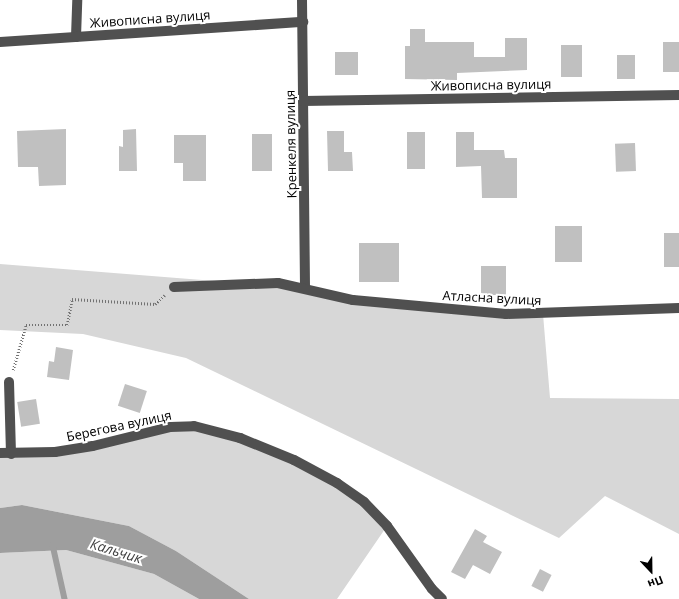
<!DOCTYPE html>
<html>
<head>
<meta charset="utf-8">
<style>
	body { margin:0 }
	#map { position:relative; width:679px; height:599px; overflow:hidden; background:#fff; font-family:"Open Sans",sans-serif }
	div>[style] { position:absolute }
	.green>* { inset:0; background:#d7d7d7 }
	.water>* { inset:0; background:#9e9e9e }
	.stream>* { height:5.5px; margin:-2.75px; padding:0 2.75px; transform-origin:2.75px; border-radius:2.75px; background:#9e9e9e }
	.building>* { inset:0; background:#c0c0c0; transform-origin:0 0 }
	.path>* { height:2.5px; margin-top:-1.25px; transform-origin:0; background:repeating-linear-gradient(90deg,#727272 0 1px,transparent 0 3px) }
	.minor>* { height:10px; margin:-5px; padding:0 5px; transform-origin:5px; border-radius:5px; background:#505050 }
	span { translate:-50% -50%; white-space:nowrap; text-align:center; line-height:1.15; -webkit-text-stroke:4px #fff; paint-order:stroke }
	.street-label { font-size:13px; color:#000 }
	.water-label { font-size:14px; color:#3f3f3f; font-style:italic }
	.north { position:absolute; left:631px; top:551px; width:40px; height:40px; -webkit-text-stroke:3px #fff; paint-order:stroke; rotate:158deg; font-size:11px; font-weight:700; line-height:16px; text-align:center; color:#000 }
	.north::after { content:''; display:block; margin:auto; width:14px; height:18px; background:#000; clip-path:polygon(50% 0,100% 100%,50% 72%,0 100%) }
</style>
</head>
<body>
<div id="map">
	<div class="green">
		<i style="clip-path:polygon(0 264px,305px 288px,353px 300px,543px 314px,550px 398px,679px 399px,679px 534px,605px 496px,559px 538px,186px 358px,83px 334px,0 330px)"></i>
		<i style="clip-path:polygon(170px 427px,240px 438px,337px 483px,387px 526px,337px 599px,249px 599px,176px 551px,129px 526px,22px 505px,0 508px,0 453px,55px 452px)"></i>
		<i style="clip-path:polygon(66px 550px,154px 574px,199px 599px,0 599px,0 553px)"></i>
	</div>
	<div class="water">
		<i style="clip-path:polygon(22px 505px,129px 526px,176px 551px,249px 599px,199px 599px,154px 574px,66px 550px,0 553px,0 508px)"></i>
	</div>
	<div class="stream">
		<i style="left:53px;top:545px;width:55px;rotate:77.5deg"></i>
	</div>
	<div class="building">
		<i style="clip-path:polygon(410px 29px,425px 29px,425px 42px,474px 42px,474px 57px,505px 57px,505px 38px,527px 38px,527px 70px,457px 73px,457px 80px,405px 79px,405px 46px,410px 46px)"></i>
		<i style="left:663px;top:42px;width:16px;height:30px"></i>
		<i style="left:561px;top:45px;width:21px;height:32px"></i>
		<i style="left:335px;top:52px;width:23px;height:23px"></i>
		<i style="left:617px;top:55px;width:18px;height:24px"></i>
		<i style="clip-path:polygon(66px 129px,66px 185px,39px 186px,38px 167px,18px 167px,17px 131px)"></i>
		<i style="clip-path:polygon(136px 129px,137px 171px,119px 171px,119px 146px,123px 147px,123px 130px)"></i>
		<i style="clip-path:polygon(327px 131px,344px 131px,344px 152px,352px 152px,353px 171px,328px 171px)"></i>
		<i style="left:407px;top:132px;width:18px;height:37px"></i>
		<i style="clip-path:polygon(456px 132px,474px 132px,474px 150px,504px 150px,505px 158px,517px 158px,517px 198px,482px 198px,481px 166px,456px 167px)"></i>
		<i style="left:272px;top:134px;width:37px;height:20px;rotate:90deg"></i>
		<i style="clip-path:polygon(174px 135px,206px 135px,206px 181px,183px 181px,183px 163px,174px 163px)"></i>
		<i style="left:635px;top:143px;width:28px;height:20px;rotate:88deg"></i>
		<i style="left:555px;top:226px;width:27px;height:36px"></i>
		<i style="left:664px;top:233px;width:15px;height:34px"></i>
		<i style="left:359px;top:243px;width:40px;height:39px"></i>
		<i style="left:481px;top:266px;width:25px;height:29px"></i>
		<i style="clip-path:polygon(56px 347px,73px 350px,69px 380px,47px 377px,49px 361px,54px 362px)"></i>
		<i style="left:125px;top:384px;width:23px;height:23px;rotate:18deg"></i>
		<i style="left:36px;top:399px;width:25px;height:19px;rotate:81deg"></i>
		<i style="clip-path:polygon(475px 529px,487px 536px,483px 542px,502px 552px,490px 574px,473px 565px,465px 579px,451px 572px)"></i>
		<i style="left:540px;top:569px;width:13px;height:19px;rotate:27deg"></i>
	</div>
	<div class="path">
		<i style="left:13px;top:370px;width:47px;rotate:-73.9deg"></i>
		<i style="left:26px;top:325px;width:41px"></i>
		<i style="left:67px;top:325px;width:26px;rotate:-79deg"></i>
		<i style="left:72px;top:299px;width:83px;rotate:3.4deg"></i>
		<i style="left:155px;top:304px;width:13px;rotate:-42deg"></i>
	</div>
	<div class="minor">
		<i style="left:302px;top:0;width:288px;rotate:89.4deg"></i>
		<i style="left:76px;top:37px;width:37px;rotate:-88deg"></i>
		<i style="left:0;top:42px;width:304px;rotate:-3.8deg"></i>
		<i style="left:303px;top:101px;width:376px;rotate:-0.9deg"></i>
		<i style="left:174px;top:287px;width:104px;rotate:-2.2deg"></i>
		<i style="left:278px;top:283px;width:77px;rotate:12.8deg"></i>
		<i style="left:353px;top:300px;width:154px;rotate:5.2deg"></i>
		<i style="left:506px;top:314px;width:173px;rotate:-2deg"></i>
		<i style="left:9px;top:382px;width:72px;rotate:88.4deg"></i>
		<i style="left:0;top:453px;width:55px;rotate:-1deg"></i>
		<i style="left:55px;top:452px;width:38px;rotate:-9deg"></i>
		<i style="left:93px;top:446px;width:79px;rotate:-13.9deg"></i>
		<i style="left:170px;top:427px;width:24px;rotate:-2deg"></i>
		<i style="left:194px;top:426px;width:48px;rotate:14.6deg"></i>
		<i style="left:240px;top:438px;width:58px;rotate:22.2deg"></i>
		<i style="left:294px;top:460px;width:49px;rotate:28.1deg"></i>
		<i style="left:337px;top:483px;width:33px;rotate:35deg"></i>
		<i style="left:364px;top:502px;width:33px;rotate:46deg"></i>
		<i style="left:387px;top:526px;width:77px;rotate:54.5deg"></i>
		<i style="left:432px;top:589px;width:14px;rotate:45deg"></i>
	</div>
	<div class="street-label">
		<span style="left:150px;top:19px;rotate:-4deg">Живописна вулиця</span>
		<span style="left:491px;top:85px;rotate:-1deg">Живописна вулиця</span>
		<span style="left:291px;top:144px;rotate:-91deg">Кренкеля вулиця</span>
		<span style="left:492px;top:298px;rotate:3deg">Атласна вулиця</span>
		<span style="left:119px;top:426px;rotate:-12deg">Берегова вулиця</span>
	</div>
	<div class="water-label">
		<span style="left:116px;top:551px;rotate:17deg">Кальчик</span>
	</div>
	<div class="north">Пн</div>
</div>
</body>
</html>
